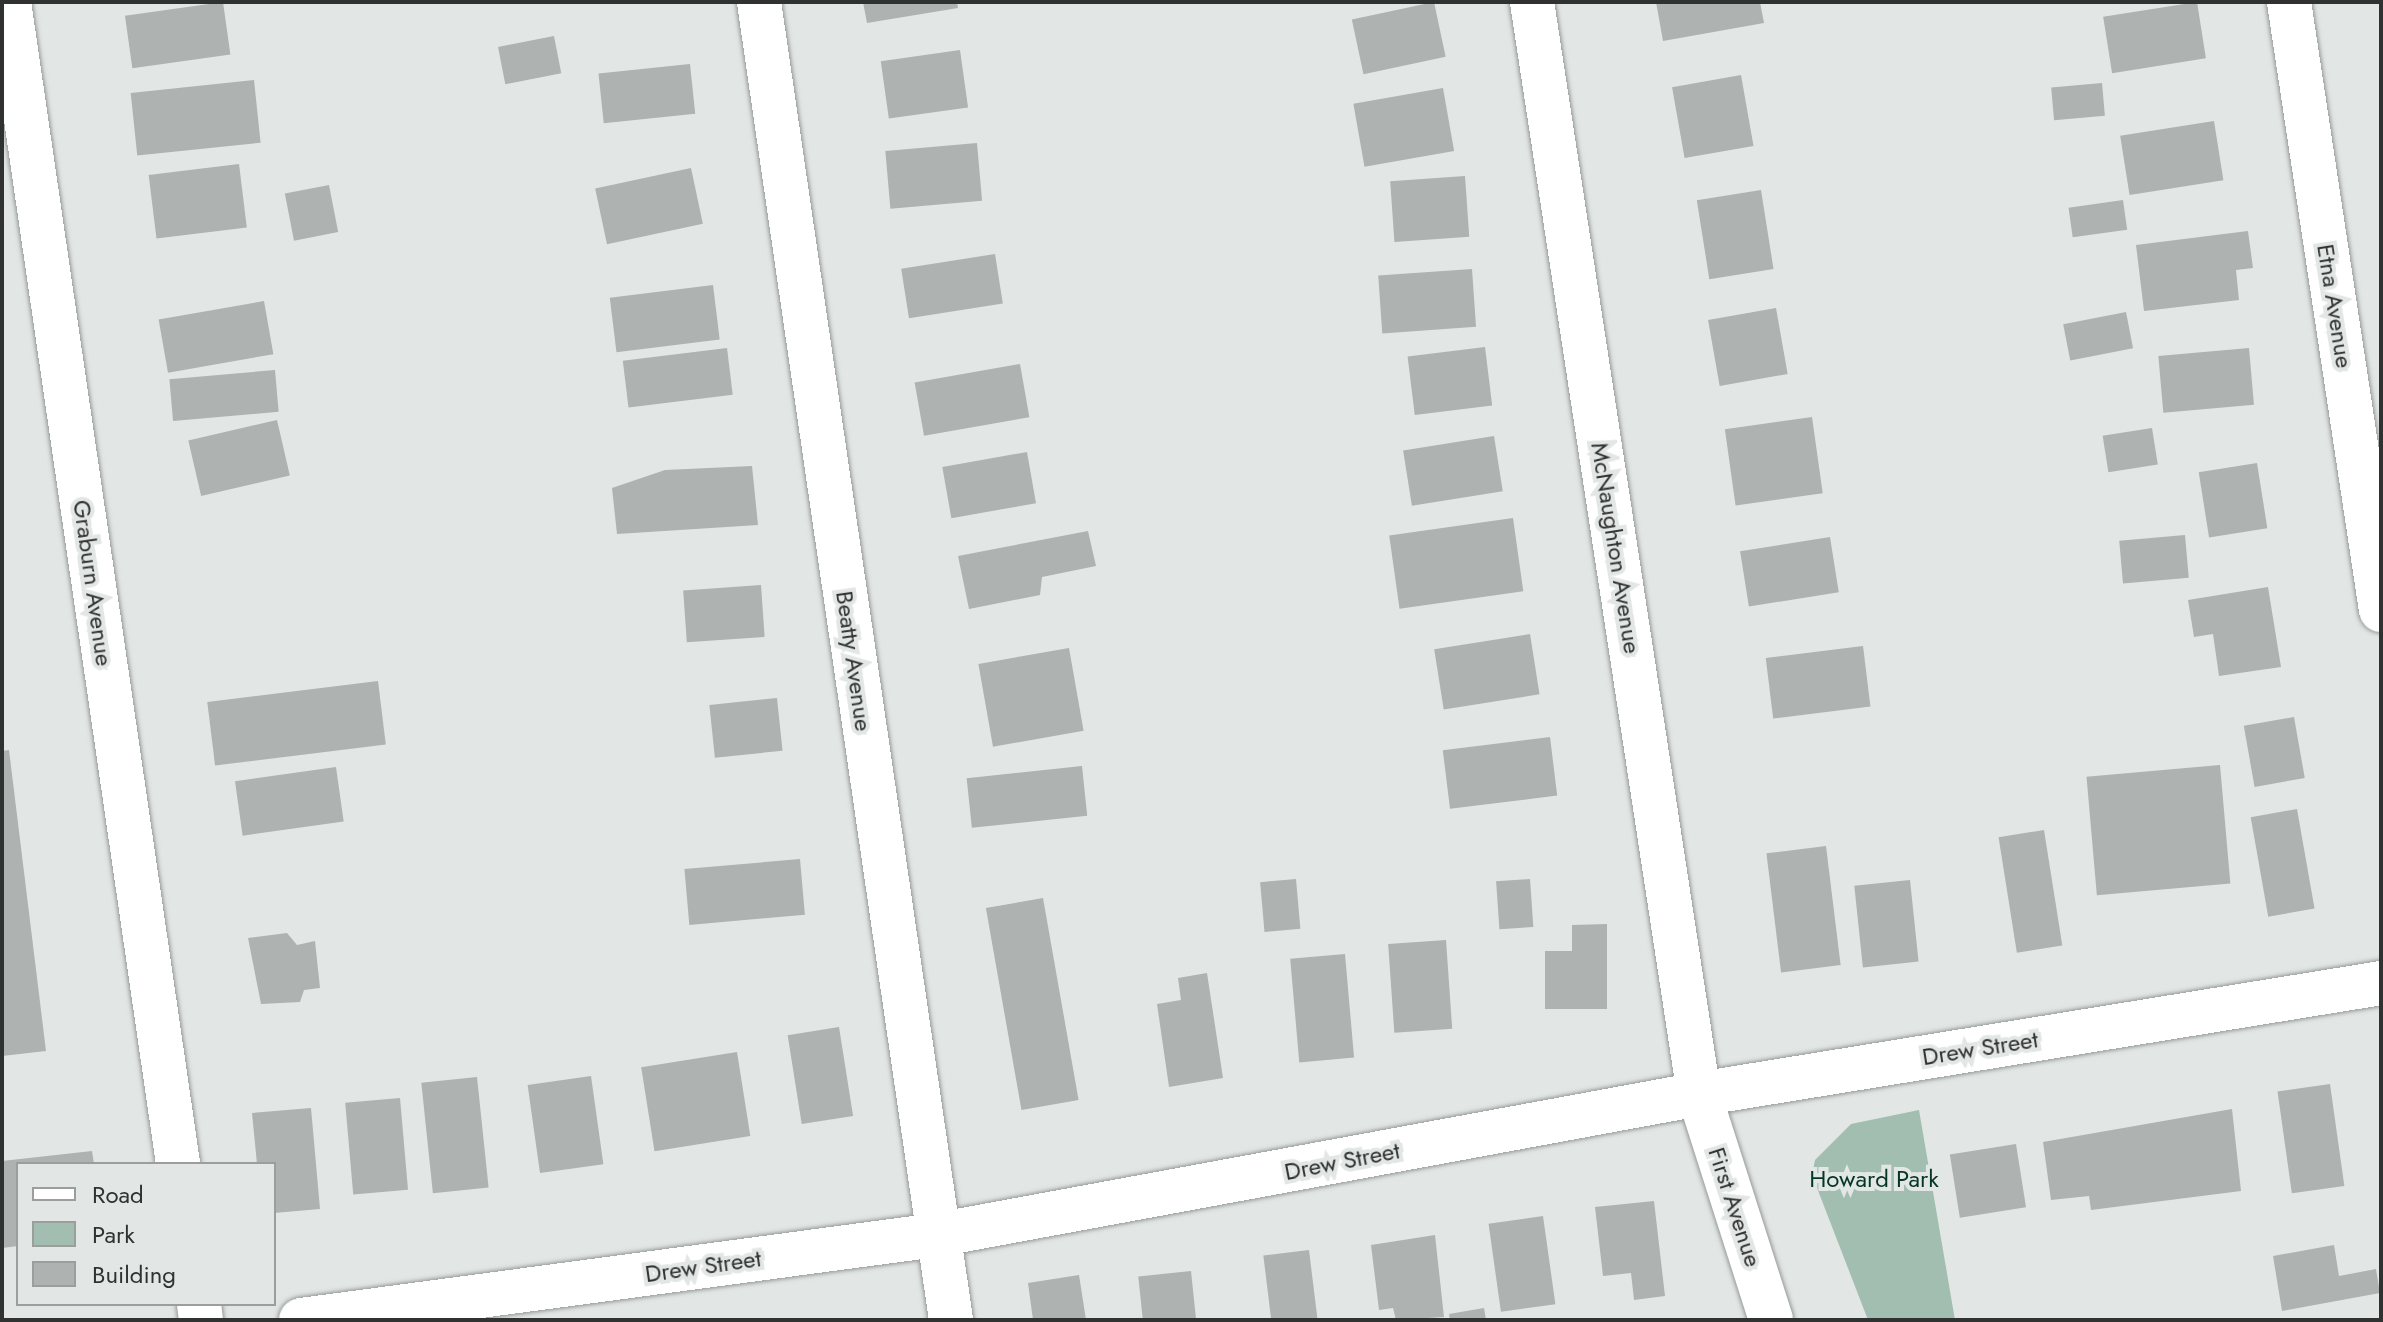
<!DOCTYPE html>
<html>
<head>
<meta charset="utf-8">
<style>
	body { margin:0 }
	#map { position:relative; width:2383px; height:1322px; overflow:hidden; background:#e2e7e5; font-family:Jost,sans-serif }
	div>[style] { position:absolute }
	.green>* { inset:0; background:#a1beb1 }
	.building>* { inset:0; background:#aeb2b0; transform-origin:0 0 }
	.roads { filter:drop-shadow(0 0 2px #969a98) drop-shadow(0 0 2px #969a98) }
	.minor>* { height:44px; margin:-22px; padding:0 22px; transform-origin:22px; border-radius:22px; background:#fff }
	.major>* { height:44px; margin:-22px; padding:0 22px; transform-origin:22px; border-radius:22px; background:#fff }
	span { translate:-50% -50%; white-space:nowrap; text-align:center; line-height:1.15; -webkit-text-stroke:8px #e2e7e5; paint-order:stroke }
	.street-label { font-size:24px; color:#303131 }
	.park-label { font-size:24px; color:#043525 }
	.frame { position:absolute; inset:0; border:4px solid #303131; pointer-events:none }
	.legend { position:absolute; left:16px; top:1162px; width:260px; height:144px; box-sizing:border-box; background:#e2e7e5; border:2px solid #9b9e9d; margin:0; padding:10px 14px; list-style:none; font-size:24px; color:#303131 }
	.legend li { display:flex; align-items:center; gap:16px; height:40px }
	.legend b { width:40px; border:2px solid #9b9e9d }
</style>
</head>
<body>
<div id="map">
	<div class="green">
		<i style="clip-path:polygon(1919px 1110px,1955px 1320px,1868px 1320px,1812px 1175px,1815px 1160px,1851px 1124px)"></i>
	</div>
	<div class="building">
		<i style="left:223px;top:2px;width:53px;height:99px;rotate:82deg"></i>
		<i style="clip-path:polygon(863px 2px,957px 2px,958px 8px,867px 23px)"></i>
		<i style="left:1434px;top:2px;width:56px;height:84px;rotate:78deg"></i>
		<i style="clip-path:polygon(1656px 2px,1760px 2px,1764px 23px,1663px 41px)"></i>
		<i style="left:2197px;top:2px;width:57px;height:95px;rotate:81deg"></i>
		<i style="left:554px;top:36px;width:38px;height:57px;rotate:79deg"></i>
		<i style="left:960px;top:50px;width:58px;height:80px;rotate:82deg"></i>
		<i style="left:690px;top:64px;width:50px;height:92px;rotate:84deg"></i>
		<i style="left:1741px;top:75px;width:72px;height:70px;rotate:80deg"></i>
		<i style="left:254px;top:80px;width:63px;height:124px;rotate:84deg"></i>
		<i style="left:2102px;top:83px;width:33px;height:51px;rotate:85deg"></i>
		<i style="left:1443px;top:88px;width:64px;height:91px;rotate:80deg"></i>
		<i style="left:2214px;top:121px;width:60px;height:95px;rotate:81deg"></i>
		<i style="left:977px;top:143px;width:58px;height:92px;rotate:85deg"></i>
		<i style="left:239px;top:164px;width:64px;height:91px;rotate:83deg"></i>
		<i style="left:691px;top:168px;width:57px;height:98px;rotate:78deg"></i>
		<i style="left:1465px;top:176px;width:61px;height:75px;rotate:86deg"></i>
		<i style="left:329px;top:185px;width:48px;height:45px;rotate:79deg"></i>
		<i style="left:1761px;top:190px;width:80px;height:65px;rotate:81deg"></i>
		<i style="left:2123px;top:200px;width:30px;height:55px;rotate:82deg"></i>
		<i style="clip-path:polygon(2248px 231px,2253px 268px,2236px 270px,2239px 300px,2144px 311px,2136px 245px)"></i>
		<i style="left:995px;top:254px;width:50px;height:95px;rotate:81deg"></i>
		<i style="left:1472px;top:269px;width:58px;height:94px;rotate:86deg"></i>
		<i style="left:713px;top:285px;width:55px;height:104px;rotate:83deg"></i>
		<i style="left:264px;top:301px;width:54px;height:107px;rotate:80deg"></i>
		<i style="left:1776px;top:308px;width:67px;height:69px;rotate:80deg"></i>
		<i style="left:2126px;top:312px;width:37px;height:64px;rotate:79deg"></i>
		<i style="left:1485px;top:347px;width:59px;height:78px;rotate:83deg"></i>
		<i style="left:727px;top:348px;width:47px;height:105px;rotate:83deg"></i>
		<i style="left:2249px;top:348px;width:57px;height:91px;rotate:85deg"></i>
		<i style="left:1020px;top:364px;width:54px;height:107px;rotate:80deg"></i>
		<i style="left:275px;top:370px;width:42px;height:106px;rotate:85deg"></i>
		<i style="left:1812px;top:417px;width:77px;height:88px;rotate:82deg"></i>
		<i style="left:277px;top:420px;width:57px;height:91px;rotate:77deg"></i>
		<i style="left:2152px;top:428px;width:37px;height:50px;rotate:81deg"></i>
		<i style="left:1494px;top:436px;width:56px;height:92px;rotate:81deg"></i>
		<i style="left:1027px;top:452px;width:52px;height:86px;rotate:80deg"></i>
		<i style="left:2257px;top:463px;width:66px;height:59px;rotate:81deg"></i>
		<i style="clip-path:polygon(752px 466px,758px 525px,617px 534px,612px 488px,665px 470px)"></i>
		<i style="left:1513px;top:518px;width:74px;height:125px;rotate:82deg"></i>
		<i style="clip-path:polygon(1088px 531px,1096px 566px,1042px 577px,1040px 595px,969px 609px,958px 556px)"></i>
		<i style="left:2185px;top:535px;width:43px;height:66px;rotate:85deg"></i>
		<i style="left:1830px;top:537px;width:56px;height:91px;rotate:81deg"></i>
		<i style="left:761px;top:585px;width:52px;height:78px;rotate:86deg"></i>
		<i style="clip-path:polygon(2268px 587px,2281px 667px,2219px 676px,2213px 634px,2194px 637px,2188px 600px)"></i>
		<i style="left:1530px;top:634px;width:61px;height:97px;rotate:81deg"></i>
		<i style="left:1863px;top:646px;width:61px;height:98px;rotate:83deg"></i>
		<i style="left:1069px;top:648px;width:84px;height:92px;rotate:80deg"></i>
		<i style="left:378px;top:681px;width:64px;height:172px;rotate:83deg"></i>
		<i style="left:777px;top:698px;width:53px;height:68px;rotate:84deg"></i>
		<i style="left:2294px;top:717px;width:62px;height:51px;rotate:80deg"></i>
		<i style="left:1550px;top:737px;width:59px;height:108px;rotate:83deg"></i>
		<i style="clip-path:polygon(9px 750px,46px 1051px,2px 1056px,2px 751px)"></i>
		<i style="left:2220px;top:765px;width:119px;height:134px;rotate:85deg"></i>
		<i style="left:1082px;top:766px;width:50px;height:116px;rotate:84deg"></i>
		<i style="left:336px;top:767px;width:55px;height:102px;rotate:82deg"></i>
		<i style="left:2297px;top:809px;width:101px;height:47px;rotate:80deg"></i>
		<i style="left:2044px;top:830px;width:117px;height:46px;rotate:81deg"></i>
		<i style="left:1826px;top:846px;width:120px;height:60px;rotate:83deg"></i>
		<i style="left:800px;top:859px;width:56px;height:116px;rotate:85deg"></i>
		<i style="left:1296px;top:879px;width:50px;height:36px;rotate:85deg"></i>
		<i style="left:1530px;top:879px;width:48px;height:34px;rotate:86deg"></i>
		<i style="left:1910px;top:880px;width:82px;height:56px;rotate:84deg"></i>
		<i style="left:1043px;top:898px;width:205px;height:58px;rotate:80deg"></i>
		<i style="clip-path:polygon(1607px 924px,1607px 1009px,1545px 1009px,1545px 951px,1572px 951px,1572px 925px)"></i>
		<i style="clip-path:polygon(287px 933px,297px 945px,315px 941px,320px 988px,304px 990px,300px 1002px,261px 1004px,248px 938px)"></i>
		<i style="left:1446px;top:940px;width:89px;height:58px;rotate:86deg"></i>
		<i style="left:1345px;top:954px;width:104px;height:55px;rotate:85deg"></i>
		<i style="clip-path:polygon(1207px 973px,1223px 1078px,1169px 1087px,1157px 1004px,1181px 1000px,1178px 978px)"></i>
		<i style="left:839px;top:1027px;width:90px;height:52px;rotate:81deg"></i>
		<i style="left:737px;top:1052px;width:85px;height:97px;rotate:81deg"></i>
		<i style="left:591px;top:1076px;width:89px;height:64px;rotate:82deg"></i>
		<i style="left:477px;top:1077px;width:111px;height:56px;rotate:84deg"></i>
		<i style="left:2330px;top:1084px;width:103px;height:53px;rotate:82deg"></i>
		<i style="left:400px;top:1098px;width:92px;height:55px;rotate:85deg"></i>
		<i style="clip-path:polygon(311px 1108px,320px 1209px,274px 1213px,274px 1164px,257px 1164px,252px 1113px)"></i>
		<i style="clip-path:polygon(2232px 1109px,2241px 1191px,2091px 1210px,2089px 1196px,2051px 1200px,2043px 1142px)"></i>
		<i style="left:2016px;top:1144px;width:64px;height:67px;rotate:81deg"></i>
		<i style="clip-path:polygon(92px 1151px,94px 1164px,18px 1164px,18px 1246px,2px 1248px,2px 1161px)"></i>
		<i style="clip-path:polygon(1654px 1201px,1665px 1296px,1634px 1300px,1631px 1273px,1603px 1276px,1595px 1207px)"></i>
		<i style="left:1543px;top:1216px;width:89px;height:55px;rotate:82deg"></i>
		<i style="clip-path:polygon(1435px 1235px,1444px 1317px,1396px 1320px,1393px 1308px,1379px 1310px,1371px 1245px)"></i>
		<i style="clip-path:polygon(2334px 1245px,2339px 1276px,2376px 1269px,2380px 1293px,2282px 1311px,2273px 1256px)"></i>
		<i style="left:1309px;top:1250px;width:70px;height:46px;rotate:83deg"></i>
		<i style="left:1191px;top:1271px;width:49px;height:53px;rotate:84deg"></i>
		<i style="clip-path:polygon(1079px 1275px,1086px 1320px,1033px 1320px,1028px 1283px)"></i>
		<i style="clip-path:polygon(1484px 1308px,1486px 1320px,1450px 1320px,1449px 1314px)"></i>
	</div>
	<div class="roads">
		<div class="minor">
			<i style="left:9px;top:2px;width:1174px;rotate:81.72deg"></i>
			<i style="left:759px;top:2px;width:1332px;rotate:81.71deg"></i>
			<i style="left:2289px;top:2px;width:615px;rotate:81.4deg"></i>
			<i style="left:199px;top:1304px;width:16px;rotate:83deg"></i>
			<i style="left:301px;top:1320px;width:641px;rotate:-7.62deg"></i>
			<i style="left:936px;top:1235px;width:776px;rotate:-10.47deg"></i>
		</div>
		<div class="major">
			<i style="left:1532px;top:2px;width:1105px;rotate:81.31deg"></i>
			<i style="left:1699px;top:1094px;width:237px;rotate:72.3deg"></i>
			<i style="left:1699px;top:1094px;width:691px;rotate:-9.24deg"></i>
		</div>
	</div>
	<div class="street-label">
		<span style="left:2335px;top:306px;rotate:81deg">Etna Avenue</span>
		<span style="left:1616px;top:548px;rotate:81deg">McNaughton Avenue</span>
		<span style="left:93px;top:583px;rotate:82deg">Graburn Avenue</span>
		<span style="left:854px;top:661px;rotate:82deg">Beatty Avenue</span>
		<span style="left:1980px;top:1048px;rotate:-9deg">Drew Street</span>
		<span style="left:1342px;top:1161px;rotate:-11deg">Drew Street</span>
		<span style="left:1735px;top:1207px;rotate:72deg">First Avenue</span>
		<span style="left:703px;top:1266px;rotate:-8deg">Drew Street</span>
	</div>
	<div class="park-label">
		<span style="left:1874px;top:1179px">Howard Park</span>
	</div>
	<div class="frame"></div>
	<ul class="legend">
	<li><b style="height:10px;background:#fff"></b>Road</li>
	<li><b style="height:22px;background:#a1beb1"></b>Park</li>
	<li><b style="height:22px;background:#aeb2b0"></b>Building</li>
	</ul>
</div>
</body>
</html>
